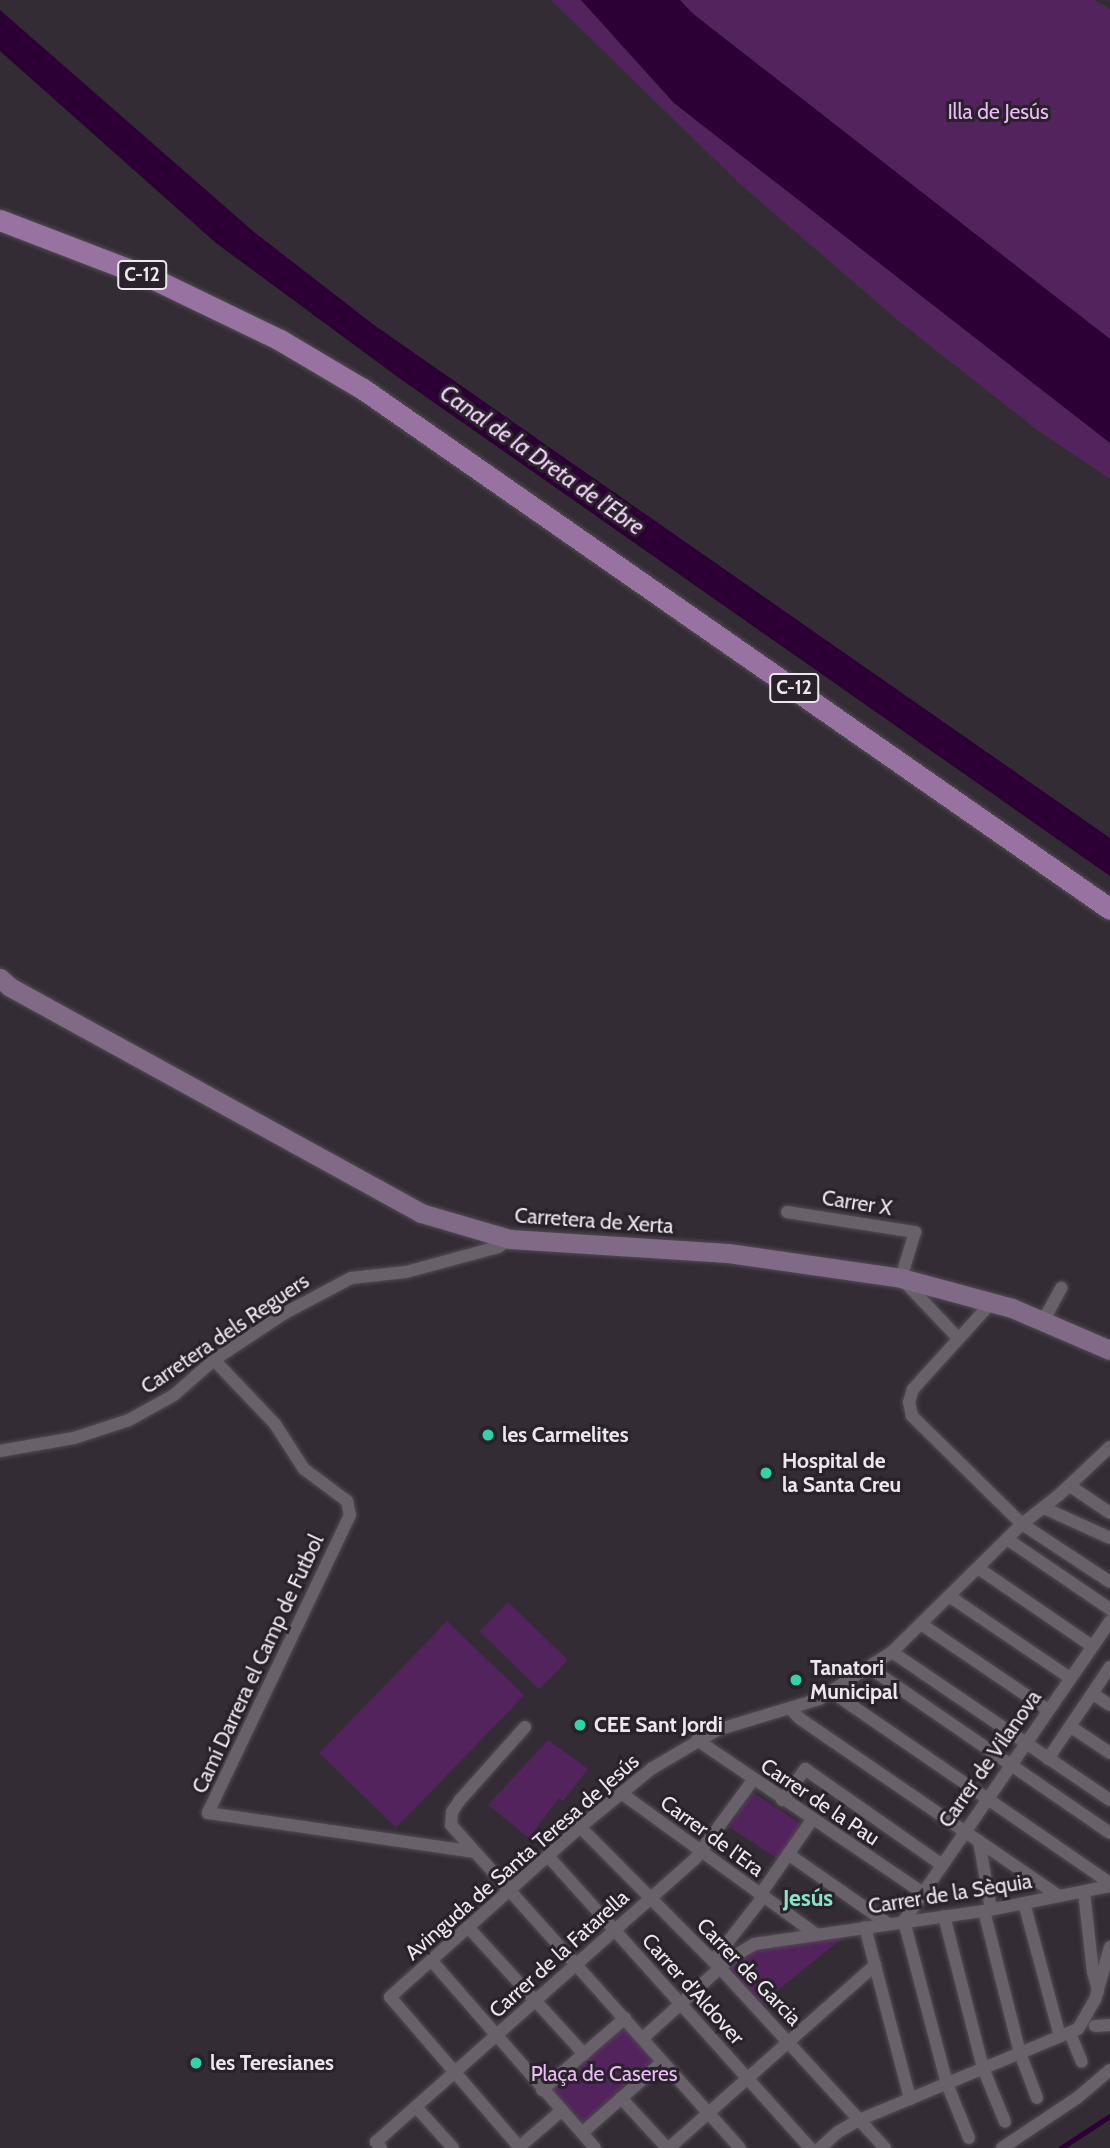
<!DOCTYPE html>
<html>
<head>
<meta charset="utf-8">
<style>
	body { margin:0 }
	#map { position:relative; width:1110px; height:2148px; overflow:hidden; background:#332c34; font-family:Cabin,sans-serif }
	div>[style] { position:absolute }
	.green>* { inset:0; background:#53235d; transform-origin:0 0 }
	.water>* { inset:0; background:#2c0035 }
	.stream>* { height:4.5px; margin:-2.25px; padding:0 2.25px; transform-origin:2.25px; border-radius:2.25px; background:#2c0035 }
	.roads { filter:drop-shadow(0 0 2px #514b52) drop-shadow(0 0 2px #514b52) }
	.street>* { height:12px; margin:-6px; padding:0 6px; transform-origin:6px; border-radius:6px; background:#69616a }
	.secondary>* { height:19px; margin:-9.5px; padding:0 9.5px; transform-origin:9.5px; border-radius:9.5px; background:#816a86 }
	.primary>* { height:21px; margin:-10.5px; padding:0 10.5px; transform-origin:10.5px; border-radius:10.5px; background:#9872a1 }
	.dots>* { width:19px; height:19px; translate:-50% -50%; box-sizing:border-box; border:4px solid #29222a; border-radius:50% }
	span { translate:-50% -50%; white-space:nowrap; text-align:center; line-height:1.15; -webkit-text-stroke:6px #29222a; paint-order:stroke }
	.shield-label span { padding:2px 5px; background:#29222a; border:2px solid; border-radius:5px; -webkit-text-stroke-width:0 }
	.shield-label { font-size:19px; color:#ece7ed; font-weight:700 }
	.park-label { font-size:21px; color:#ebbbf6 }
	.street-label { font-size:21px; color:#ece7ed }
	.poi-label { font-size:21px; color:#ece7ed; font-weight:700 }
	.left { translate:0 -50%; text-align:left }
	.water-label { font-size:23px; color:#f5d5fd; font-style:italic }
	.neighbourhood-label { font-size:23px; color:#89e5c5; font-weight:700 }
</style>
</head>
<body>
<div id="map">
	<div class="green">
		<i style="clip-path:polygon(551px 0,581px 0,674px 103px,1110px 443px,1110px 479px,1037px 430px,901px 323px,741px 185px)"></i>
		<i style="clip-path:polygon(680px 0,1094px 0,1110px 9px,1110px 339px,692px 13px)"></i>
		<i style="left:508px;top:1602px;width:83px;height:41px;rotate:44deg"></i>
		<i style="left:447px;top:1621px;width:107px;height:184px;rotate:44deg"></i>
		<i style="clip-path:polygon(548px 1740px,588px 1769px,563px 1801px,559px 1798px,529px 1838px,488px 1805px)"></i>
		<i style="left:752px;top:1792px;width:60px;height:42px;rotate:33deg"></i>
		<i style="clip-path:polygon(837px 1935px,841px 1939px,761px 2004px,730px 1968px,754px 1948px)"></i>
		<i style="clip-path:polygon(621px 2027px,625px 2027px,654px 2059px,581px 2124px,552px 2092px,553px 2087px)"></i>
	</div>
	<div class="water">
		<i style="clip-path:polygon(581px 0,680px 0,692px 13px,1110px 339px,1110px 443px,674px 103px)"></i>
		<i style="clip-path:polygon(0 10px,254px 232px,374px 325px,1110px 838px,1110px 876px,399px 378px,216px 243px,0 51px)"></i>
	</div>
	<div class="stream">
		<i style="left:1061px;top:2148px;width:59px;rotate:-33.1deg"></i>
	</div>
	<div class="roads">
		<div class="street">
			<i style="left:787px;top:1212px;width:130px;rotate:8.9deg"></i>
			<i style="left:915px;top:1232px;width:48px;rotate:106.9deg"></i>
			<i style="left:901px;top:1278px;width:83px;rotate:46.5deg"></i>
			<i style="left:992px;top:1302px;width:118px;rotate:132.2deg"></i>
			<i style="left:913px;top:1389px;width:14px;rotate:107deg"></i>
			<i style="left:909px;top:1402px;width:14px;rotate:78deg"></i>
			<i style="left:912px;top:1416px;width:154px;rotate:44.5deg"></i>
			<i style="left:1022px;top:1524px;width:105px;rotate:33.4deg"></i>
			<i style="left:1043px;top:1321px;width:38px;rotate:-61deg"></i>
			<i style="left:214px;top:1360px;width:88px;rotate:46.4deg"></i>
			<i style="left:275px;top:1424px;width:54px;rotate:57.2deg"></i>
			<i style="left:304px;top:1469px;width:54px;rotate:36.7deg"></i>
			<i style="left:347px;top:1501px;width:14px;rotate:78deg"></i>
			<i style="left:350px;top:1515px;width:330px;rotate:115.5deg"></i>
			<i style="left:208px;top:1813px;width:269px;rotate:8.3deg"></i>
			<i style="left:0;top:1451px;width:75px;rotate:-10deg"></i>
			<i style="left:74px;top:1438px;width:58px;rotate:-18.1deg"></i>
			<i style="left:129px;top:1420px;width:51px;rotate:-29.1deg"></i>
			<i style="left:174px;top:1395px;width:53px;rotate:-41.2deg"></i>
			<i style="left:214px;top:1360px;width:85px;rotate:-33.5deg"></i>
			<i style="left:285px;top:1313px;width:75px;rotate:-27.9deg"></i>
			<i style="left:351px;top:1278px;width:55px;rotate:-6.2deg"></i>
			<i style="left:406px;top:1272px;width:95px;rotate:-15.2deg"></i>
			<i style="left:498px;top:1247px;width:14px;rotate:-34deg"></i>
			<i style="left:1070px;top:1486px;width:48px;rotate:34deg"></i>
			<i style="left:1044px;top:1508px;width:72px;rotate:24.4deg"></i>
			<i style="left:1007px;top:1539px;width:125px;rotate:34.2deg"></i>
			<i style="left:978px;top:1568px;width:138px;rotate:34.4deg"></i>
			<i style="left:949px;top:1596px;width:146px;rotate:34.1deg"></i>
			<i style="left:921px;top:1624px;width:153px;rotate:34.1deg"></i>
			<i style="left:892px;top:1652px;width:263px;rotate:34.2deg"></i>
			<i style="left:870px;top:1668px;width:291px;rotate:34.5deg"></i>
			<i style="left:832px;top:1692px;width:337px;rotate:34.5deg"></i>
			<i style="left:1093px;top:1694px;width:20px;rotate:33deg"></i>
			<i style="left:791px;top:1709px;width:12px;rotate:48deg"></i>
			<i style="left:799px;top:1718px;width:315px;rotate:34.4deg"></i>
			<i style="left:525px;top:1727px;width:98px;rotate:131.7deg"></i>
			<i style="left:460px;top:1800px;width:14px;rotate:124deg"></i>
			<i style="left:452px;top:1812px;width:13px;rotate:94deg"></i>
			<i style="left:451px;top:1825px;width:433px;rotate:48.2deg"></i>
			<i style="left:1071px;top:1727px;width:47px;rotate:33.7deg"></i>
			<i style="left:697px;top:1740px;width:273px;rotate:34.1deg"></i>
			<i style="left:1048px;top:1759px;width:111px;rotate:-56deg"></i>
			<i style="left:621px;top:1793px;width:241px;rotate:35.9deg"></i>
			<i style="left:782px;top:1800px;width:39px;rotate:-53deg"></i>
			<i style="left:805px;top:1769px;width:167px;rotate:35deg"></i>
			<i style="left:580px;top:1827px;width:199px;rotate:45.2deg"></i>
			<i style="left:720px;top:1968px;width:244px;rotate:47.5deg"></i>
			<i style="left:979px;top:1841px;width:69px;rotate:80deg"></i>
			<i style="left:788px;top:1854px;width:121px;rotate:34.9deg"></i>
			<i style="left:548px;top:1856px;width:392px;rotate:48.1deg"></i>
			<i style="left:1084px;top:1892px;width:81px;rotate:83.6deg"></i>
			<i style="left:1093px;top:1972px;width:20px;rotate:75deg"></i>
			<i style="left:760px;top:1895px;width:91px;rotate:-55.3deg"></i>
			<i style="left:1024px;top:1903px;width:138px;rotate:74.9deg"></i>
			<i style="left:984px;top:1911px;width:146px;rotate:75.8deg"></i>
			<i style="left:1020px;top:2053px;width:48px;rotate:69.3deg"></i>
			<i style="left:944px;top:1916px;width:157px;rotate:75.6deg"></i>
			<i style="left:983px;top:2068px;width:58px;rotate:67.8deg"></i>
			<i style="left:468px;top:1927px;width:172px;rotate:47.6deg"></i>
			<i style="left:865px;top:1927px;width:178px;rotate:75.3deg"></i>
			<i style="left:431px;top:1960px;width:249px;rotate:48.9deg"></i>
			<i style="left:713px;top:1961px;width:81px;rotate:-52deg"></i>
			<i style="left:1095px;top:2026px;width:15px;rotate:-4deg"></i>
			<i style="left:1070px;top:2033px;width:31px;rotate:68deg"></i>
			<i style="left:643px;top:2038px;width:119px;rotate:-42.3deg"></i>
			<i style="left:731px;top:1958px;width:27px;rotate:-31deg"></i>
			<i style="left:754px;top:1944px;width:232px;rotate:-8.2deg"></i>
			<i style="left:984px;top:1911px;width:128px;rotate:-11.2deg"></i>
			<i style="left:542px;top:2090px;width:110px;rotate:-40.9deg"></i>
			<i style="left:621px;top:2098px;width:68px;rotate:47.4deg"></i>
			<i style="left:416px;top:2107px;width:55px;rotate:47.9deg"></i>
			<i style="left:582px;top:2133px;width:107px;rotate:-41.6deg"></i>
			<i style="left:969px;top:2138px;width:58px;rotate:-112.2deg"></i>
			<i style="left:947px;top:2084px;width:169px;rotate:-104.8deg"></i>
			<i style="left:904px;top:1921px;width:364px;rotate:-55.5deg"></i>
			<i style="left:381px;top:2148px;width:8px;rotate:-130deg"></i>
			<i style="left:376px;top:2142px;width:426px;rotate:-41.6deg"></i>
			<i style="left:695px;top:1859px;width:98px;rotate:-53.7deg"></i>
			<i style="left:518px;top:2148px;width:57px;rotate:-40.7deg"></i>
			<i style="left:520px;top:2148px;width:199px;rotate:-130.7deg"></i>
			<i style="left:390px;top:1997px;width:255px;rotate:-41.8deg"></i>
			<i style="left:580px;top:1827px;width:92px;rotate:-39.2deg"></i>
			<i style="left:651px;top:1769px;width:77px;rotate:-30.6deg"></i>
			<i style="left:717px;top:1730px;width:107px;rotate:-16.9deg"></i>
			<i style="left:819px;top:1699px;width:87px;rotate:-32.8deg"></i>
			<i style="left:892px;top:1652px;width:182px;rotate:-44.6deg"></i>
			<i style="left:1022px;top:1524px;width:47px;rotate:-38.1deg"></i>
			<i style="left:1059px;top:1495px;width:70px;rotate:-43.3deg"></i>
			<i style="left:669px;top:2148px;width:276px;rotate:-41.6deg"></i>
			<i style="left:820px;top:2148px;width:24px;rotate:-42deg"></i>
			<i style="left:838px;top:2132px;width:24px;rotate:-30deg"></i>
			<i style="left:859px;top:2120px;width:237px;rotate:-22.6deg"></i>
			<i style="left:1078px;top:2029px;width:34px;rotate:-60deg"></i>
			<i style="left:1095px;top:2000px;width:55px;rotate:-74.2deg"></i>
			<i style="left:1002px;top:2148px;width:90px;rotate:-33.7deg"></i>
			<i style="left:1077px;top:2098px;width:43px;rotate:-40.3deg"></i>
		</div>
		<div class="secondary">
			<i style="left:0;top:978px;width:13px;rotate:42deg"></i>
			<i style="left:10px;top:987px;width:469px;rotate:28.8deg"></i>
			<i style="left:421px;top:1213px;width:93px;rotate:16.3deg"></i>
			<i style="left:510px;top:1239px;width:218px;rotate:3.7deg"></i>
			<i style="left:728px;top:1253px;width:175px;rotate:8.2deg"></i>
			<i style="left:901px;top:1278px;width:115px;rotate:15.1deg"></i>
			<i style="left:1012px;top:1308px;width:107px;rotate:23.2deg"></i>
		</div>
		<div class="primary">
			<i style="left:0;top:220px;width:167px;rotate:21deg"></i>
			<i style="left:156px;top:280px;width:138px;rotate:25.8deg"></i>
			<i style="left:280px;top:340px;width:96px;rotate:30.6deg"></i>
			<i style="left:363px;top:389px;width:910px;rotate:34.84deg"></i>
		</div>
	</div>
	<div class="dots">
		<i style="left:488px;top:1435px;background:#31d4a9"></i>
		<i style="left:766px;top:1473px;background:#31d4a9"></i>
		<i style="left:796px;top:1680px;background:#31d4a9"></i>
		<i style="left:580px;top:1725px;background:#31d4a9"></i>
		<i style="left:196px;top:2063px;background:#31d4a9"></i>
	</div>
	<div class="shield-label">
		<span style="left:142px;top:275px">C-12</span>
		<span style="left:794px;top:688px">C-12</span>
	</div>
	<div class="park-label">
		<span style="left:998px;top:112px">Illa de Jesús</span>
		<span style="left:604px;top:2074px">Plaça de Caseres</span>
	</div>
	<div class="street-label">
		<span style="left:857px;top:1203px;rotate:9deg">Carrer X</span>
		<span style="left:594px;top:1221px;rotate:4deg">Carretera de Xerta</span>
		<span style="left:225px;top:1334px;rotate:-34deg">Carretera dels Reguers</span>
		<span style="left:258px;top:1664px;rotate:-65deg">Camí Darrera el Camp de Futbol</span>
		<span style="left:990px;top:1759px;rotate:-55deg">Carrer de Vilanova</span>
		<span style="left:820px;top:1802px;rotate:34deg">Carrer de la Pau</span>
		<span style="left:712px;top:1836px;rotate:36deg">Carrer de l'Era</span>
		<span style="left:522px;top:1857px;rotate:-41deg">Avinguda de Santa Teresa de Jesús</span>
		<span style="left:950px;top:1894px;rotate:-9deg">Carrer de la Sèquia</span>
		<span style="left:559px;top:1954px;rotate:-42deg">Carrer de la Fatarella</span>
		<span style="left:749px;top:1972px;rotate:46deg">Carrer de Garcia</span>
		<span style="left:693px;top:1989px;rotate:48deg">Carrer d'Aldover</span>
	</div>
	<div class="poi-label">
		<span class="left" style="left:502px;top:1435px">les Carmelites</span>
		<span class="left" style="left:782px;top:1473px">Hospital de<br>la Santa Creu</span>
		<span class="left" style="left:810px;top:1680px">Tanatori<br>Municipal</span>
		<span class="left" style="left:594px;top:1725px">CEE Sant Jordi</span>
		<span class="left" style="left:210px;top:2063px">les Teresianes</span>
	</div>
	<div class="water-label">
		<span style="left:542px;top:460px;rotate:35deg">Canal de la Dreta de l'Ebre</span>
	</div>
	<div class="neighbourhood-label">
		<span style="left:808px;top:1898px">Jesús</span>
	</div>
</div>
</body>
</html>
